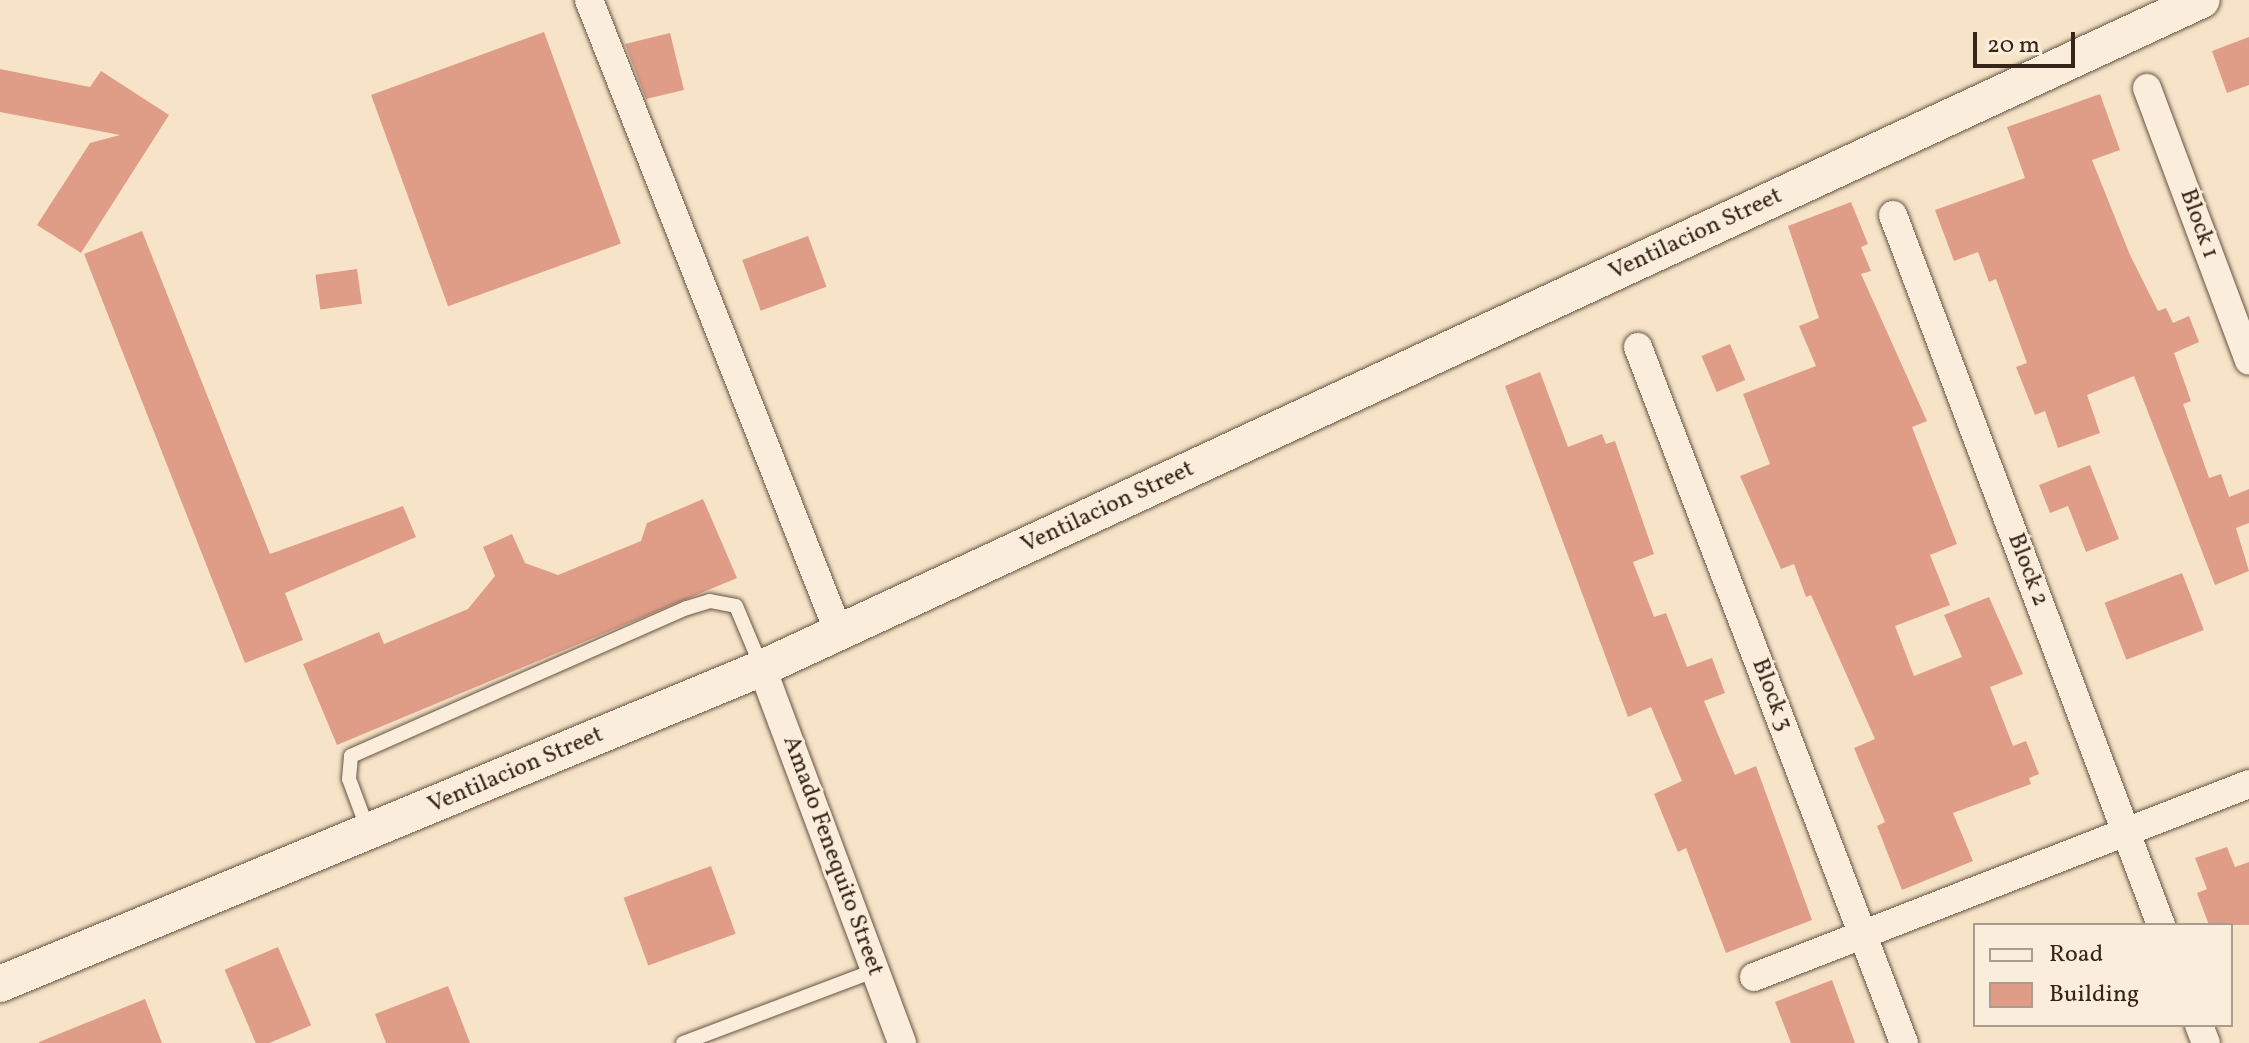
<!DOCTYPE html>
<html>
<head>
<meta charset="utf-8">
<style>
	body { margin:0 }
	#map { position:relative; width:2249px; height:1043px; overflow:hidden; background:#f7e3c7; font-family:Vollkorn,serif }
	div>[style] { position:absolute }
	.building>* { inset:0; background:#df9d88; transform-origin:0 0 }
	.roads { filter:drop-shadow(0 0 2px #665443) drop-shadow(0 0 2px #665443) }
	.service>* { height:14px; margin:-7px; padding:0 7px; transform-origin:7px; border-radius:7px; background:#faeddb }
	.minor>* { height:28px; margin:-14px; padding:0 14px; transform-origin:14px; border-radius:14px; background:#faeddb }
	.tertiary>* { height:36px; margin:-18px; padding:0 18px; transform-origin:18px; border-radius:18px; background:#faeddb }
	span { translate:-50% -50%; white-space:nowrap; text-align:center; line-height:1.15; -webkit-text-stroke:6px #faeddb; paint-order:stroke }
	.street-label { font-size:24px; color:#352417 }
	.legend { position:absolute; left:1973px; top:923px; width:260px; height:104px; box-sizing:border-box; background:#faeddb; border:2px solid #ab9d8d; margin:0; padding:10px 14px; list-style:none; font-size:24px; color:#352417 }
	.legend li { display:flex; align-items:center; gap:16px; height:40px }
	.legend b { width:40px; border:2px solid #ab9d8d }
	.scale { position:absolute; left:1973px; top:32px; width:102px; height:36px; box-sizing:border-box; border:4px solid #352417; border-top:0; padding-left:10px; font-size:24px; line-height:28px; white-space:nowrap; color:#352417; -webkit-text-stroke:6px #faeddb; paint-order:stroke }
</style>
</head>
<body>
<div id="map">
	<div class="building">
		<i style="left:544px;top:32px;width:225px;height:184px;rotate:70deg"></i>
		<i style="clip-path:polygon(670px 33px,684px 90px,646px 99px,625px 44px)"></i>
		<i style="clip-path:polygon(2249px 37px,2249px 85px,2227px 93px,2212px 51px)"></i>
		<i style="clip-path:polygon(0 69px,90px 87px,101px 71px,169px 115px,81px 253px,37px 225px,90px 143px,120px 135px,0 112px)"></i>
		<i style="clip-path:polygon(2100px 94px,2120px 150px,2092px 160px,2130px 255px,2158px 311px,2166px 308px,2173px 323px,2189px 316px,2199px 342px,2174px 353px,2191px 401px,2183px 404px,2209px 478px,2221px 474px,2229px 497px,2249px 489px,2249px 523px,2236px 528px,2249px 571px,2215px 585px,2134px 376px,2087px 395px,2100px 433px,2058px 448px,2045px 411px,2035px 415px,2016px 367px,2027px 363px,1996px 279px,1989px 282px,1978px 252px,1954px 261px,1935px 210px,2025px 178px,2007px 127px)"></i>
		<i style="clip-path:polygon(1851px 202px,1868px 244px,1861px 247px,1871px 271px,1861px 274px,1927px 421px,1912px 427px,1957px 544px,1930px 555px,1950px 605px,1895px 626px,1914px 676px,1962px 657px,1944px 615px,1989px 597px,2023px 674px,1990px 687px,2013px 746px,2026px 741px,2039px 774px,2029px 778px,2031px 784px,1953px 813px,1973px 861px,1902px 890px,1877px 826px,1885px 822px,1854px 748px,1875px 739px,1811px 595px,1806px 597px,1794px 564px,1781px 569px,1740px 476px,1770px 464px,1743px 394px,1816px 366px,1799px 326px,1819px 318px,1788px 226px)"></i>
		<i style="clip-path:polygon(142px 231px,270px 554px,403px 506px,416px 537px,285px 593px,303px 640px,245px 663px,84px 254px)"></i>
		<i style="left:808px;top:236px;width:54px;height:70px;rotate:70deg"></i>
		<i style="left:357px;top:269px;width:35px;height:42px;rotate:82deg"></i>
		<i style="left:1730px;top:344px;width:39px;height:31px;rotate:67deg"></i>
		<i style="clip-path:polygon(1540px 372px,1568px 447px,1602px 434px,1606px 444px,1615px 441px,1654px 554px,1633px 562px,1654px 617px,1666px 613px,1687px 667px,1712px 658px,1725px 693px,1704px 701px,1735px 775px,1756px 766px,1812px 920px,1726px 953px,1686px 848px,1678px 852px,1654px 794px,1682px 781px,1651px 707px,1628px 717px,1505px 386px)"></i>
		<i style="clip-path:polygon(2090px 465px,2119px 539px,2086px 552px,2068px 506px,2050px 513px,2039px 485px)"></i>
		<i style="clip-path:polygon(703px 499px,737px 578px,337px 745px,303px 664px,379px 632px,384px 644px,468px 609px,495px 576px,483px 547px,512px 534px,525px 563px,558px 575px,641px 541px,647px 523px)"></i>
		<i style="left:2182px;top:573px;width:61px;height:83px;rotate:69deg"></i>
		<i style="clip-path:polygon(2227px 847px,2235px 867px,2249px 862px,2249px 925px,2209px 925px,2197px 893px,2207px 889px,2195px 858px)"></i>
		<i style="left:711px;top:866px;width:72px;height:93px;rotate:70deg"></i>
		<i style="left:278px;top:947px;width:85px;height:58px;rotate:67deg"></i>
		<i style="clip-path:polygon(1832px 980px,1855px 1043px,1791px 1043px,1775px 1002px)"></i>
		<i style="clip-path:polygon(448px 986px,470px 1043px,386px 1043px,375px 1014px)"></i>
		<i style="clip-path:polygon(145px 999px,162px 1043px,39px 1043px,39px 1042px)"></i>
	</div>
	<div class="roads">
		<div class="service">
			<i style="left:368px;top:830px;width:54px;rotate:-110.4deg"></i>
			<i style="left:349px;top:779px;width:23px;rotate:-85deg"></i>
			<i style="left:351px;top:756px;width:367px;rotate:-23.8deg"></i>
			<i style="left:687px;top:608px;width:24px;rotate:-17deg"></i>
			<i style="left:710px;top:601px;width:26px;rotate:11deg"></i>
			<i style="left:736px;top:606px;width:67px;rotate:67.2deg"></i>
			<i style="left:683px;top:1043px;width:204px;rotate:-20.7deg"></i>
		</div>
		<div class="minor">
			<i style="left:589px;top:0;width:681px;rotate:68.45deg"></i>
			<i style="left:2147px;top:88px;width:291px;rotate:69.5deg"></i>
			<i style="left:1893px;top:215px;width:759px;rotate:69.32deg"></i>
			<i style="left:1638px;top:347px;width:745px;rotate:69.08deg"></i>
			<i style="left:762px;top:668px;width:400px;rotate:69.5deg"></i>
			<i style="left:1754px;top:977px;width:531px;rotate:-21.3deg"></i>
			<i style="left:2199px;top:1025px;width:19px;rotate:69deg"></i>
		</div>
		<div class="tertiary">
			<i style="left:0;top:984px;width:825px;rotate:-22.52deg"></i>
			<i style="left:762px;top:668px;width:1587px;rotate:-24.89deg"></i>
		</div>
	</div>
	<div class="street-label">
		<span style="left:2198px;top:224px;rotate:70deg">Block 1</span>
		<span style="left:1696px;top:235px;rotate:-25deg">Ventilacion Street</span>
		<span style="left:1108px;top:508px;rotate:-25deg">Ventilacion Street</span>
		<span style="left:2027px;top:570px;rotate:69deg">Block 2</span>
		<span style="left:1771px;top:695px;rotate:69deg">Block 3</span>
		<span style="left:516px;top:771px;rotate:-23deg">Ventilacion Street</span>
		<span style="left:832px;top:856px;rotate:70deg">Amado Fenequito Street</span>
	</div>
	<ul class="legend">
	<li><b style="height:10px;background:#faeddb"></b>Road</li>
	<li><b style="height:22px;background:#df9d88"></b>Building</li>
	</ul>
	<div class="scale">20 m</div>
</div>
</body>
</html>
